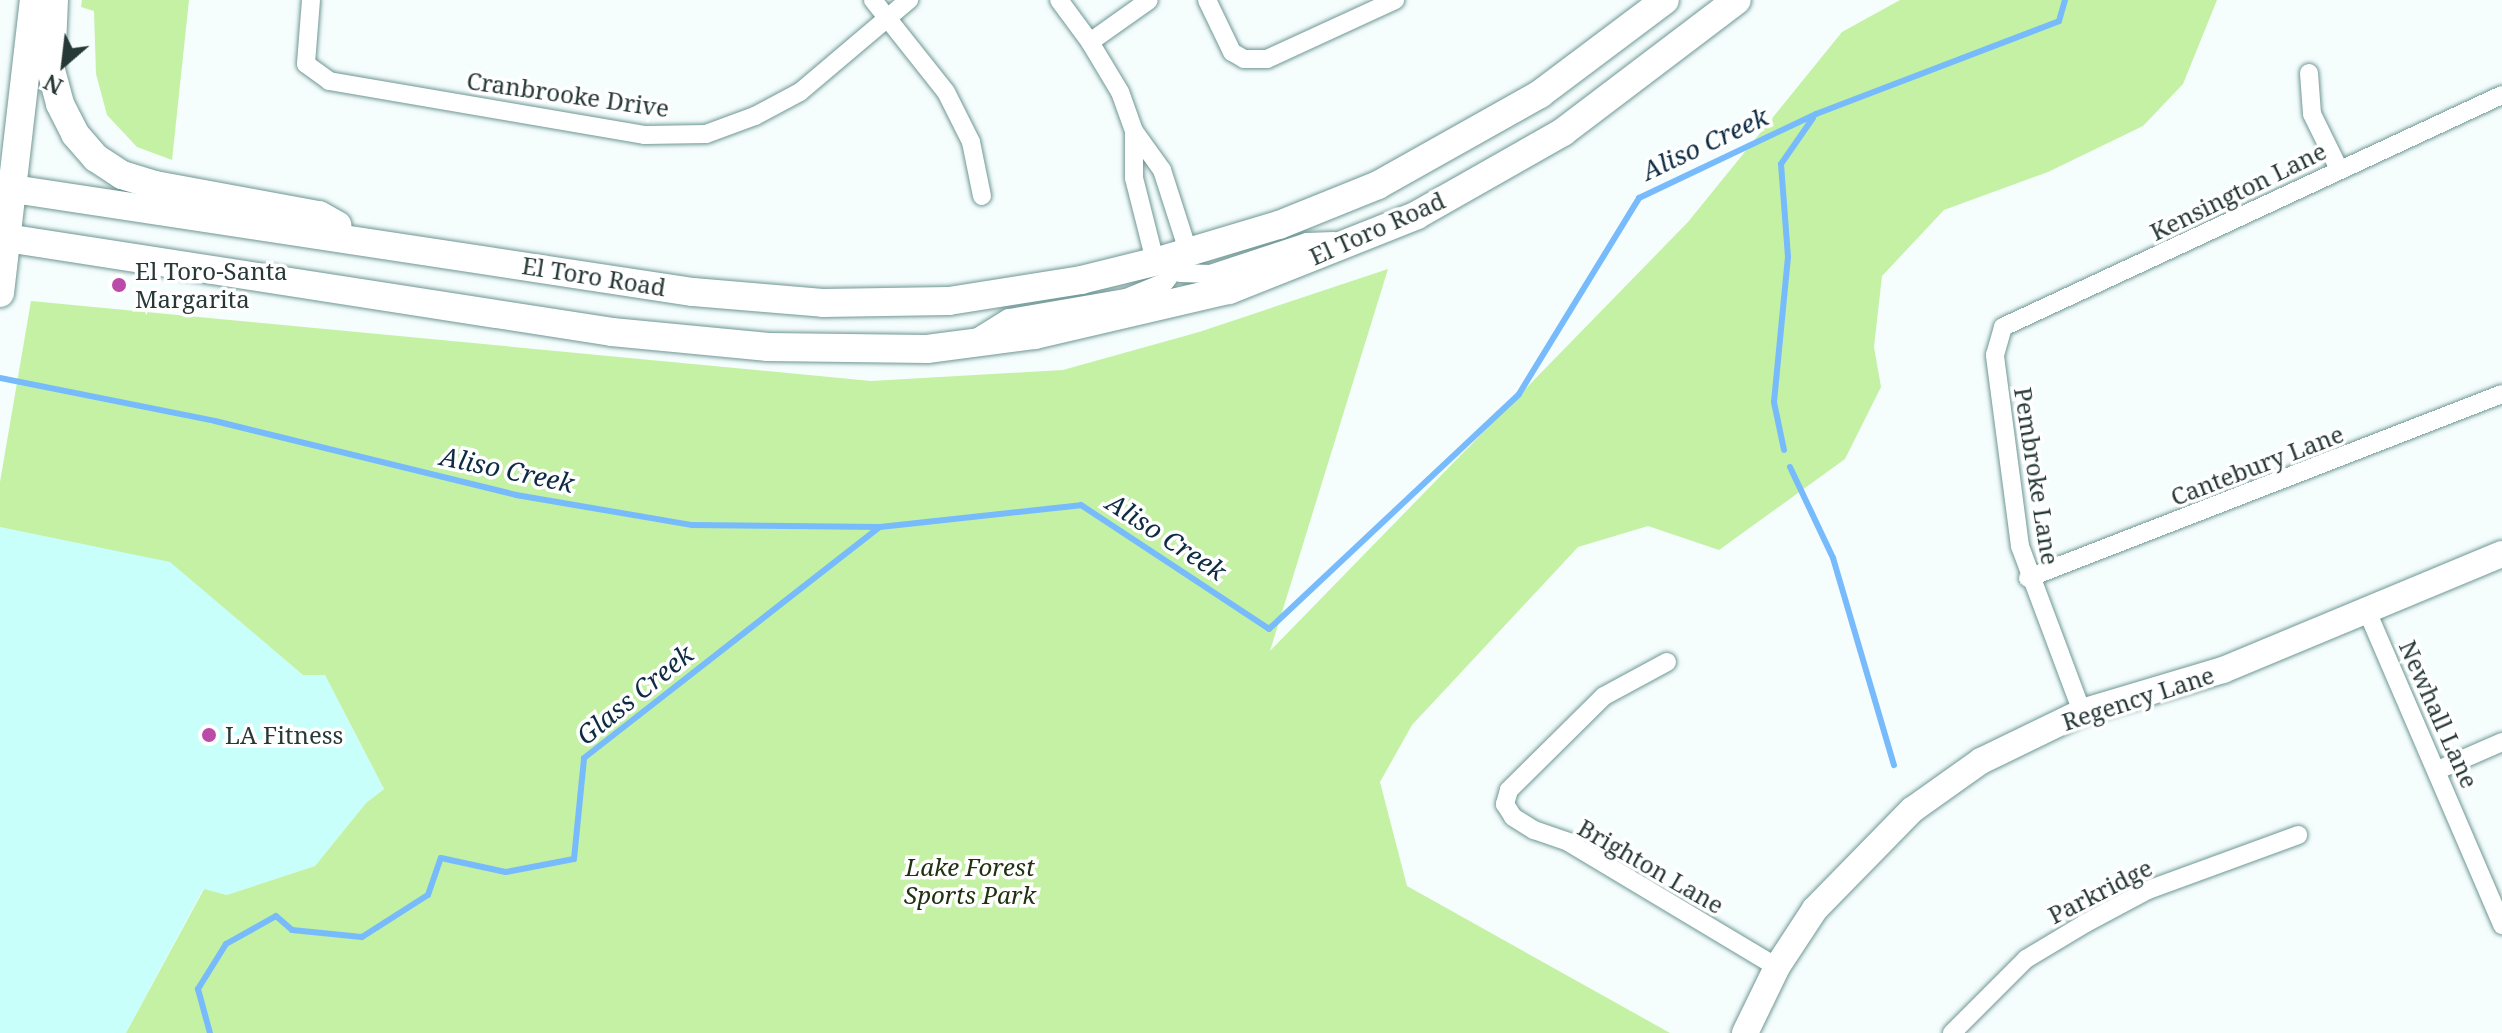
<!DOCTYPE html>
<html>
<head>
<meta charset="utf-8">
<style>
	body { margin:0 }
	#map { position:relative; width:2502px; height:1033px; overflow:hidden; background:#f5fdfd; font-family:"Noto Serif",serif }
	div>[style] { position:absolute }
	.built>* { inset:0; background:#c8fffb }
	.green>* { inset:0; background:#c4f1a4 }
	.stream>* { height:6px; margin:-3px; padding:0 3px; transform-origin:3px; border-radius:3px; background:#77bbfc }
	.roads { filter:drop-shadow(0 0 2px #6e9794) drop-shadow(0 0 2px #6e9794) }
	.street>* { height:18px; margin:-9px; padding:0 9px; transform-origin:9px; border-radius:9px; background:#fff }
	.secondary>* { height:26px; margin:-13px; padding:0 13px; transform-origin:13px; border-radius:13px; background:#fff }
	.primary>* { height:28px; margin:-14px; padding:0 14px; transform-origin:14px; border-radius:14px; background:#fff }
	.dots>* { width:22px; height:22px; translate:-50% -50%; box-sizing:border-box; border:4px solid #fff; border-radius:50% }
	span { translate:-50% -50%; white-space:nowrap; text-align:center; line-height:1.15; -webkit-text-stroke:7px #fff; paint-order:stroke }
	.street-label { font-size:24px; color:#273937 }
	.poi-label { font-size:24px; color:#273937 }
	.left { translate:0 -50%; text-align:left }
	.park-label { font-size:24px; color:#203212; font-style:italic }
	.water-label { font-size:26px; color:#0e2b44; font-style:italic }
	.north { position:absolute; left:24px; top:24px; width:80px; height:80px; -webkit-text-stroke:6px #fff; paint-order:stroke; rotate:208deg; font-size:22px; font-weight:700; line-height:32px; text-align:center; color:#273937 }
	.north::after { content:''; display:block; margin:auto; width:28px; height:36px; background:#273937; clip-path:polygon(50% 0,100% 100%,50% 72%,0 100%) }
</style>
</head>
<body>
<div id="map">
	<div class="built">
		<i style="clip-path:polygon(0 527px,170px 561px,303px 675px,325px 675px,384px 789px,366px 803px,315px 866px,227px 895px,203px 889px,126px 1033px,0 1033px)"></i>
	</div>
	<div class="green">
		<i style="clip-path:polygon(82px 0,189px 0,172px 160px,137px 147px,107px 115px,96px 74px,94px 11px,81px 7px)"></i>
		<i style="clip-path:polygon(1900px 0,2217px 0,2183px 84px,2143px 126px,2048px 172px,1944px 210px,1882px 276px,1874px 347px,1881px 387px,1845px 459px,1719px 550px,1648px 526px,1578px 547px,1412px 725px,1380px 782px,1407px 886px,1670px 1033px,126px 1033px,204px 889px,227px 895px,315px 866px,366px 803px,384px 789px,325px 675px,303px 675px,170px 562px,0 527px,0 482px,31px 301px,871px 381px,1063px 370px,1199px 332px,1388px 269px,1270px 651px,1688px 222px,1842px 32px)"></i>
	</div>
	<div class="stream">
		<i style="left:0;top:378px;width:219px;rotate:11.3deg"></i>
		<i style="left:215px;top:421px;width:310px;rotate:13.8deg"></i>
		<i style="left:516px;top:495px;width:179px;rotate:9.7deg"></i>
		<i style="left:692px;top:525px;width:188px;rotate:0.6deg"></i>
		<i style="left:880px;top:527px;width:202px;rotate:-6.2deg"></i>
		<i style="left:1081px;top:505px;width:225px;rotate:33.4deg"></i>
		<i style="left:1269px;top:629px;width:343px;rotate:-43.2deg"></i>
		<i style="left:1519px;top:394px;width:230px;rotate:-58.5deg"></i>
		<i style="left:1639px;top:198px;width:196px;rotate:-25.4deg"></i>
		<i style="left:1816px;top:114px;width:260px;rotate:-20.9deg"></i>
		<i style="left:2059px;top:21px;width:22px;rotate:-74deg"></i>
		<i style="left:1784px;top:450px;width:49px;rotate:-101.8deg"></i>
		<i style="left:1774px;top:402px;width:146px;rotate:-84.5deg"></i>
		<i style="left:1788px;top:257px;width:93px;rotate:-94.3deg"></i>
		<i style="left:1781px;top:164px;width:56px;rotate:-55.2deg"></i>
		<i style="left:1790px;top:467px;width:101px;rotate:64.7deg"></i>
		<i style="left:1833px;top:558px;width:216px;rotate:73.6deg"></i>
		<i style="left:210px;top:1033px;width:46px;rotate:-105.3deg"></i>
		<i style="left:198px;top:989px;width:53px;rotate:-58.1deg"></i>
		<i style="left:226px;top:944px;width:57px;rotate:-29.2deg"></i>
		<i style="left:276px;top:916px;width:21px;rotate:41deg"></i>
		<i style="left:292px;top:930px;width:70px;rotate:5.7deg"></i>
		<i style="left:362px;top:937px;width:78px;rotate:-32.5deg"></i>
		<i style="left:428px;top:895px;width:39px;rotate:-71deg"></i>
		<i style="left:441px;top:858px;width:66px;rotate:12.2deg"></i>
		<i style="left:506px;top:872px;width:69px;rotate:-10.8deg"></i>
		<i style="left:574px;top:859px;width:101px;rotate:-84.3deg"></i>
		<i style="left:584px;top:758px;width:375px;rotate:-38deg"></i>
	</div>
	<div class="roads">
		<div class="street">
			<i style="left:311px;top:0;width:64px;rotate:94.5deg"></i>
			<i style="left:306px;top:64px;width:29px;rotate:36deg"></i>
			<i style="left:329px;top:81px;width:321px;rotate:9.7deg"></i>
			<i style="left:645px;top:135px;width:61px;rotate:-0.9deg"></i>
			<i style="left:706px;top:134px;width:52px;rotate:-20.2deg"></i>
			<i style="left:755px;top:116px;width:51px;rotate:-28.1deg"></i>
			<i style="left:800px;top:92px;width:143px;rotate:-40.2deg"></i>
			<i style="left:873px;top:0;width:117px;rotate:51.6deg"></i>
			<i style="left:946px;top:92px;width:56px;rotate:63.4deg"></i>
			<i style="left:971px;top:142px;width:55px;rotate:78.5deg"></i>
			<i style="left:1207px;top:0;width:58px;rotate:64.3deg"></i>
			<i style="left:1232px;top:52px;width:14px;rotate:30deg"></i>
			<i style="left:1244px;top:59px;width:23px"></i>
			<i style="left:1267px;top:59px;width:141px;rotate:-24.7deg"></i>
			<i style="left:1090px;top:42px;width:72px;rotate:-35.4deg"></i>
			<i style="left:2309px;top:73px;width:41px;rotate:85.8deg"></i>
			<i style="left:2312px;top:114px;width:61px;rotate:63.9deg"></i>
			<i style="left:1134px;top:131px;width:47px;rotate:90deg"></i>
			<i style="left:1134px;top:178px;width:77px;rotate:75.8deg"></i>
			<i style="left:1153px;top:253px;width:34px;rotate:36deg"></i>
			<i style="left:1181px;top:273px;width:29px;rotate:2deg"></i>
			<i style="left:1210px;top:274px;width:102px;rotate:-18.3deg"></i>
			<i style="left:1307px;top:242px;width:27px;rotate:-2deg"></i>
			<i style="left:978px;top:337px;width:36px;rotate:-32deg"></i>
			<i style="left:1009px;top:318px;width:119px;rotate:-9.7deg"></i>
			<i style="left:1126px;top:298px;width:42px;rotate:-22.3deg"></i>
			<i style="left:1165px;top:282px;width:39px;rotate:-53deg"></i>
			<i style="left:1188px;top:251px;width:85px;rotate:-107.8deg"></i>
			<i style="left:1162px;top:170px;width:48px;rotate:-125.7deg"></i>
			<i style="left:1134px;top:131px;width:41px;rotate:-109.7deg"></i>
			<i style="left:1120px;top:92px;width:58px;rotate:-121deg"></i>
			<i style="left:1090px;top:42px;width:52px;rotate:-126.4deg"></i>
			<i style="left:2028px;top:578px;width:508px;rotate:-21.22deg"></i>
			<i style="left:2367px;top:611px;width:342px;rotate:66.7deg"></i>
			<i style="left:1667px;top:662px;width:72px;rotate:151.6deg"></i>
			<i style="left:1604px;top:696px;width:134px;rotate:135.3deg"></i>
			<i style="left:1509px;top:790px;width:15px;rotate:106deg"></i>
			<i style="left:1505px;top:804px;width:15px;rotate:58deg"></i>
			<i style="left:1513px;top:817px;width:25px;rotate:32deg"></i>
			<i style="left:1534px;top:830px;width:36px;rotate:19deg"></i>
			<i style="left:1568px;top:842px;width:244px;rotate:30.9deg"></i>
			<i style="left:2082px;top:712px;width:177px;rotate:-110.5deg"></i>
			<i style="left:2020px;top:546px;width:193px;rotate:-97.5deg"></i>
			<i style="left:1995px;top:355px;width:29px;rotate:-74deg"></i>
			<i style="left:2003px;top:327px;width:550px;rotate:-24.94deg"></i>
			<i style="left:2438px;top:770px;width:70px;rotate:-23.6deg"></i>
			<i style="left:1952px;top:1033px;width:105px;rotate:-45deg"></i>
			<i style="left:2026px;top:959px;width:70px;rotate:-31deg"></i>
			<i style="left:2086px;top:923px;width:70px;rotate:-28deg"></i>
			<i style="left:2148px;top:890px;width:160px;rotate:-20.1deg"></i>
		</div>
		<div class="secondary">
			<i style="left:1745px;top:1033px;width:73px;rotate:-64.1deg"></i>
			<i style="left:1777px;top:967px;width:69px;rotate:-56.8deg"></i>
			<i style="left:1815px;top:909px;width:139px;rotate:-45.6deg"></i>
			<i style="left:1912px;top:810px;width:85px;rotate:-35.4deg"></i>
			<i style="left:1981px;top:761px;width:112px;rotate:-25.9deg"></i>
			<i style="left:2082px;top:712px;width:147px;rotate:-16.6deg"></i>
			<i style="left:2223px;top:670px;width:302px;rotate:-22.6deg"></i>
		</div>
		<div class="primary">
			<i style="left:54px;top:0;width:70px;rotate:92.5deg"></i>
			<i style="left:51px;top:70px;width:35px;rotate:75deg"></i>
			<i style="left:60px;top:104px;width:34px;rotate:63deg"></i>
			<i style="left:75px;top:134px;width:32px;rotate:49deg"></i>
			<i style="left:96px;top:158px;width:31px;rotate:33deg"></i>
			<i style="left:122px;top:175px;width:34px;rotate:17deg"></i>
			<i style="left:155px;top:185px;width:167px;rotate:10.4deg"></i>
			<i style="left:319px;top:215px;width:21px;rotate:29deg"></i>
			<i style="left:0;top:187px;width:701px;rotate:8.62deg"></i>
			<i style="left:693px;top:292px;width:130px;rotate:4.8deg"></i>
			<i style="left:823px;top:303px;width:126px;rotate:-0.9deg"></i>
			<i style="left:949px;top:301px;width:134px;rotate:-9deg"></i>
			<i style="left:1081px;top:280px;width:83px;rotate:-13.9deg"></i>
			<i style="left:1162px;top:260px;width:122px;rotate:-16.7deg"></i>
			<i style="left:1279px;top:225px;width:107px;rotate:-22deg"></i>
			<i style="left:1378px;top:185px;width:186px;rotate:-29.3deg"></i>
			<i style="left:1540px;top:94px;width:156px;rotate:-36.9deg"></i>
			<i style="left:0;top:237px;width:619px;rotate:8.82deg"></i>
			<i style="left:612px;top:332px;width:157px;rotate:5.5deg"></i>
			<i style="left:768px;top:347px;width:159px;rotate:0.7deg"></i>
			<i style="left:927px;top:349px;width:109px;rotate:-7.4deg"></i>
			<i style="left:1035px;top:335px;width:199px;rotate:-13.1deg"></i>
			<i style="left:1229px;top:290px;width:202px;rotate:-21.7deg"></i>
			<i style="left:1417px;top:215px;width:168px;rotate:-29.6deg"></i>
			<i style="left:1563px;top:132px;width:218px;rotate:-37.2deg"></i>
			<i style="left:0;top:293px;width:295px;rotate:-83.4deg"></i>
		</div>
	</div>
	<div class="dots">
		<i style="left:119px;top:285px;background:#bb4ba8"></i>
		<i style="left:209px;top:735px;background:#bb4ba8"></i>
	</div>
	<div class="street-label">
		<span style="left:568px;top:94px;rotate:8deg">Cranbrooke Drive</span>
		<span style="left:2238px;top:191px;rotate:-26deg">Kensington Lane</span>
		<span style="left:1377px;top:228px;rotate:-24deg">El Toro Road</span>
		<span style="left:594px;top:276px;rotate:9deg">El Toro Road</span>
		<span style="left:2257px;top:465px;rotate:-21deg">Cantebury Lane</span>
		<span style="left:2037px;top:476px;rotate:81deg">Pembroke Lane</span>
		<span style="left:2138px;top:698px;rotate:-18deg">Regency Lane</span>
		<span style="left:2439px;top:714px;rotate:66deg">Newhall Lane</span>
		<span style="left:1651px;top:866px;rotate:30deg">Brighton Lane</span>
		<span style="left:2100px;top:891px;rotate:-27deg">Parkridge</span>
	</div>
	<div class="poi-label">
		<span class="left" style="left:135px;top:285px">El Toro-Santa<br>Margarita</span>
		<span class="left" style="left:225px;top:735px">LA Fitness</span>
	</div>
	<div class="park-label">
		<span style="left:970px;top:881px">Lake Forest<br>Sports Park</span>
	</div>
	<div class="water-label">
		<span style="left:1705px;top:144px;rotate:-25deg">Aliso Creek</span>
		<span style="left:507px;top:470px;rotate:12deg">Aliso Creek</span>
		<span style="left:1166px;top:537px;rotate:33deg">Aliso Creek</span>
		<span style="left:635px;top:695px;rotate:-39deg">Glass Creek</span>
	</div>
	<div class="north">N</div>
</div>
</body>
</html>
